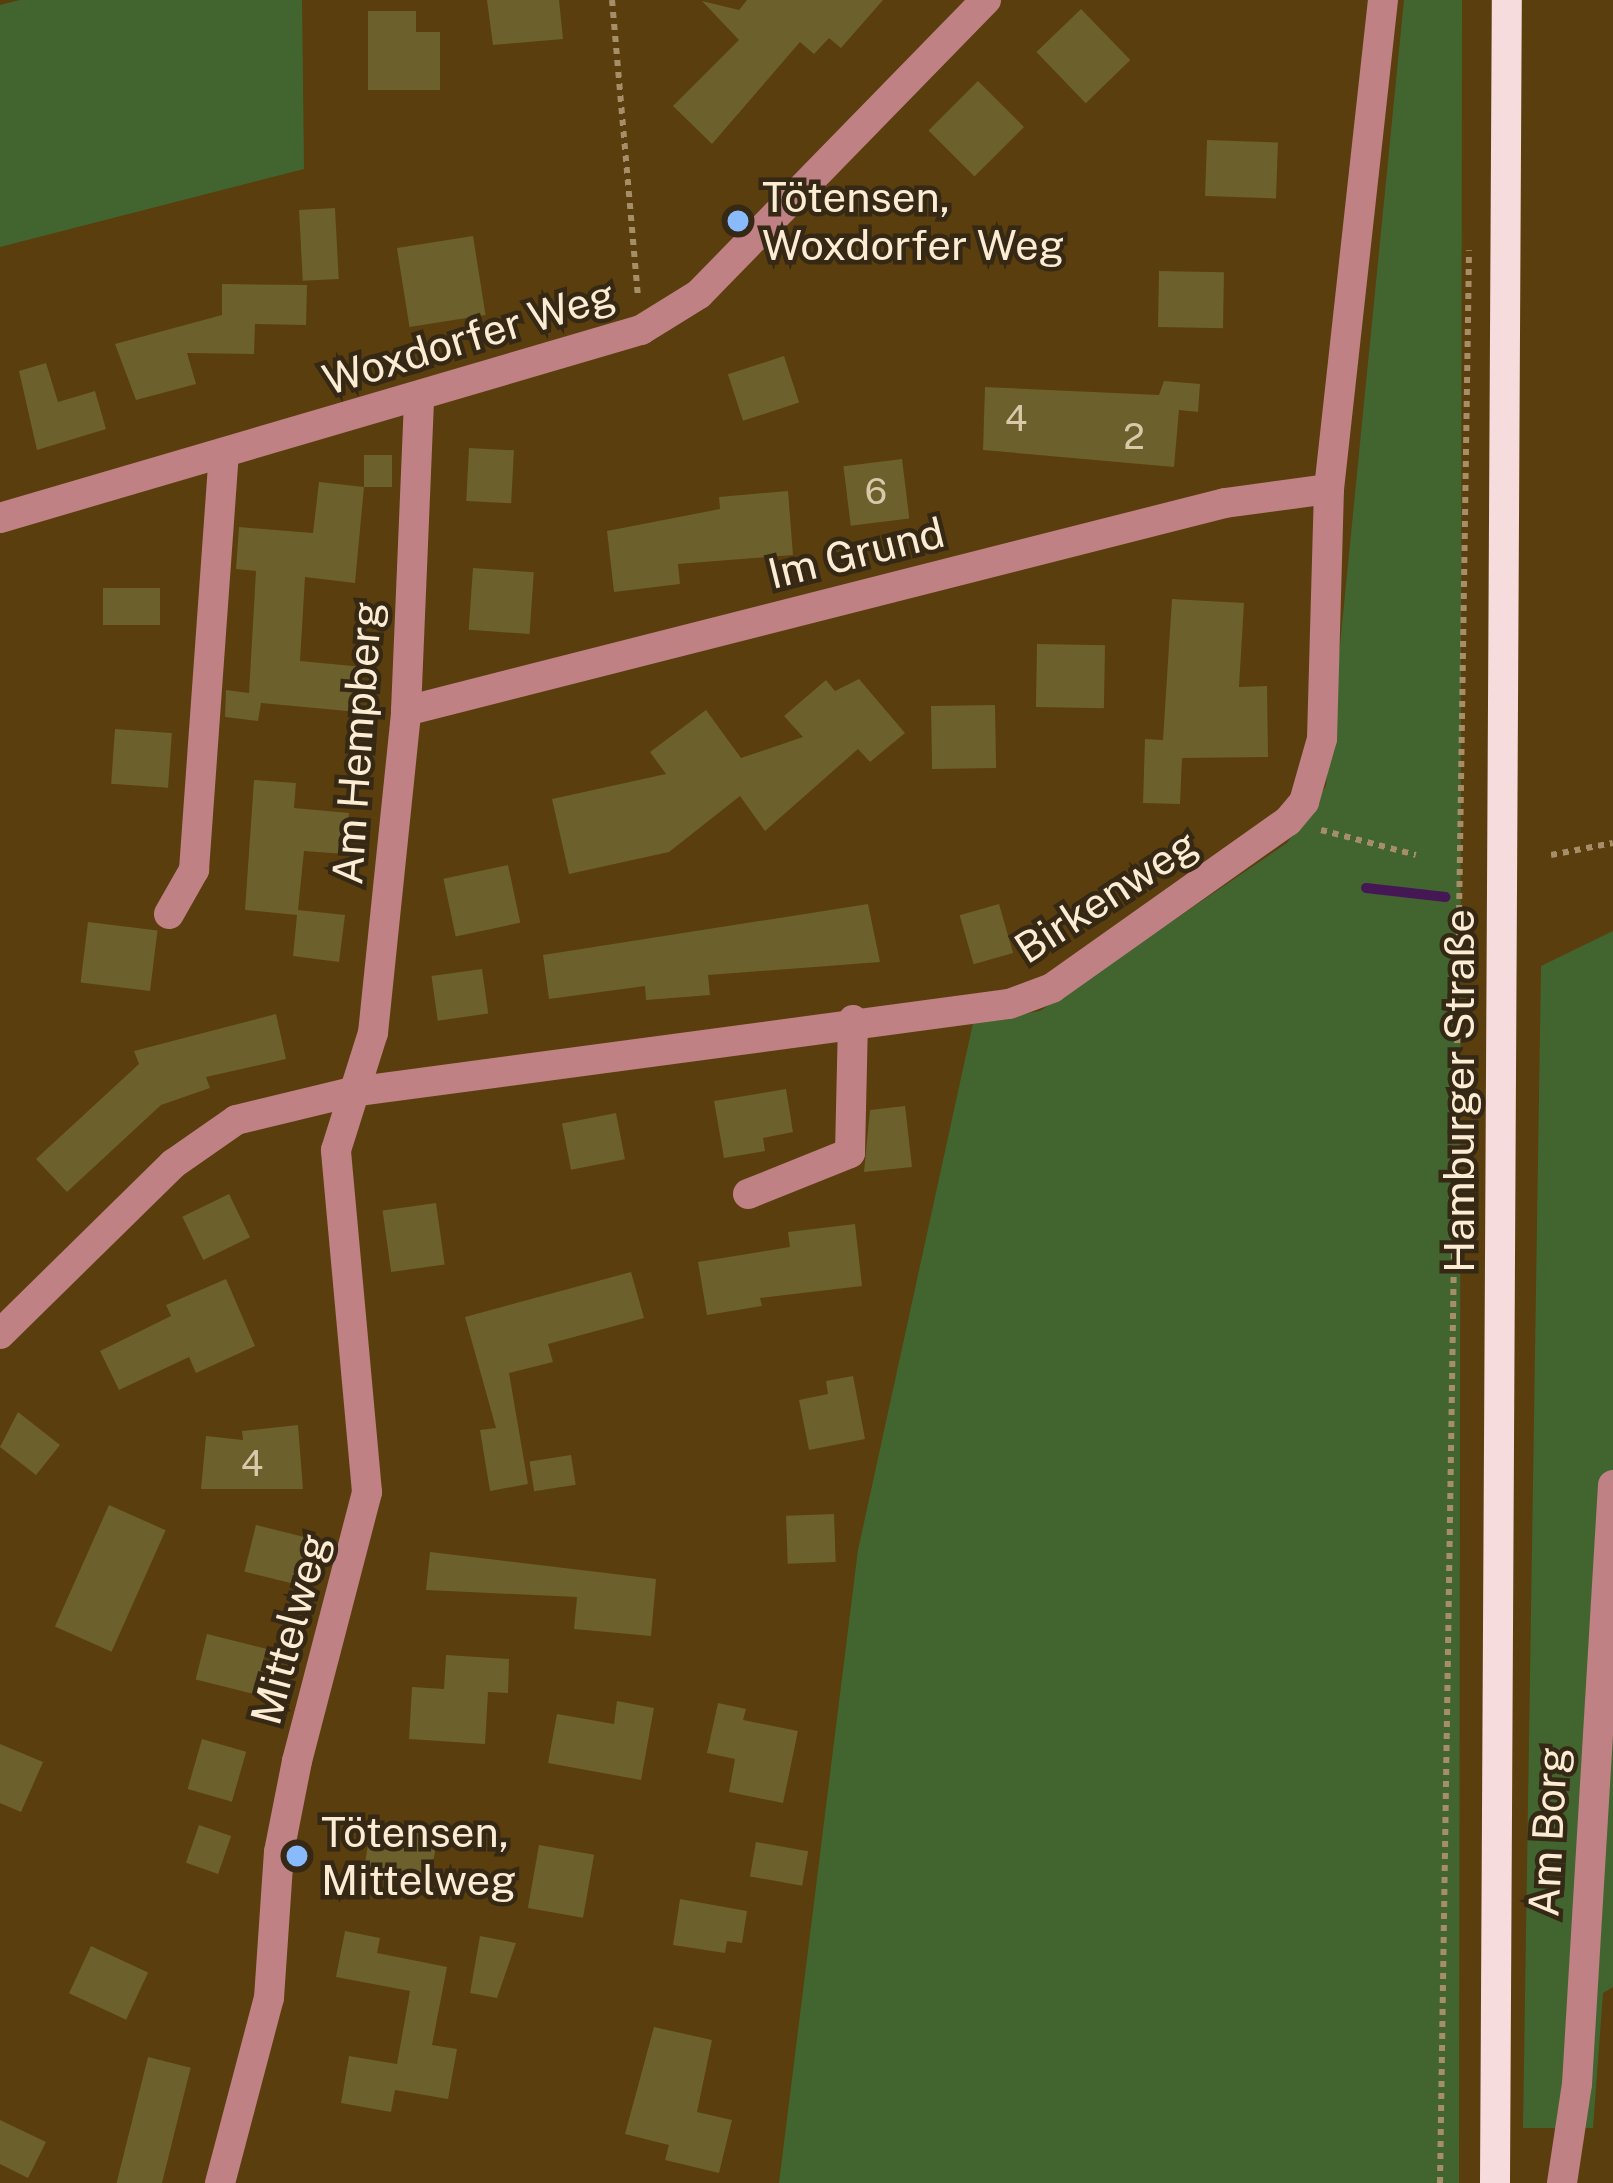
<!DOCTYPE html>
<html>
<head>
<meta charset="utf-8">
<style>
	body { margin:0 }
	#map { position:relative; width:1613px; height:2183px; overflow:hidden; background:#5a3e0d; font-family:"Public Sans",sans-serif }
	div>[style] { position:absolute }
	.green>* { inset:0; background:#426530 }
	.stream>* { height:10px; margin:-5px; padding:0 5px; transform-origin:5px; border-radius:5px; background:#451855 }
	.building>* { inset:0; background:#6c602c; transform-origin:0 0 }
	.path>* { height:6px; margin-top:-3px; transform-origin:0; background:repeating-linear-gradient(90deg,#a58e68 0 6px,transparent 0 12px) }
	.minor>* { height:30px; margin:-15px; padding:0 15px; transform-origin:15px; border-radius:15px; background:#bf8184 }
	.major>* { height:30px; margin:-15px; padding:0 15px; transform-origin:15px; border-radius:15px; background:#f6dcdc }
	.dots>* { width:33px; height:33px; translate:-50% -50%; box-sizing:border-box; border:6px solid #352815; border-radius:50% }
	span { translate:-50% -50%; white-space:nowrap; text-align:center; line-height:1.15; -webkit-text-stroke:9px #352815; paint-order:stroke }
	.number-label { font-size:36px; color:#d9c9aa }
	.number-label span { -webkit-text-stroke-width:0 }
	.poi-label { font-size:42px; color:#fdecd4 }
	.left { translate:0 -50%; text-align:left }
	.street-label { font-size:42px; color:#fdecd4 }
</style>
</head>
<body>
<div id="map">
	<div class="green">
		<i style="clip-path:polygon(20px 0,302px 0,304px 169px,0 247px,0 5px)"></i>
		<i style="clip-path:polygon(1404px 0,1462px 0,1459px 2183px,779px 2183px,858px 1550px,973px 1023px,1040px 1011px,1287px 843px,1326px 786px)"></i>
		<i style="clip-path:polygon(1613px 931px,1613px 1987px,1603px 1993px,1593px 2128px,1523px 2128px,1541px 966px)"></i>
	</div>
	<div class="stream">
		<i style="left:1366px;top:888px;width:80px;rotate:6.5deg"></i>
	</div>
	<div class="building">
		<i style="clip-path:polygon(487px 0,559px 0,563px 39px,493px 45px)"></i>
		<i style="clip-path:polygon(747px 0,883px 0,841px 48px,829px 38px,814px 54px,800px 42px,712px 144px,673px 106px,739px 40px,702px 1px,739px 10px)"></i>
		<i style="left:1081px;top:9px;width:71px;height:62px;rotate:46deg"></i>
		<i style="clip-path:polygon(368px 11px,416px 11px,416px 32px,440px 32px,440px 90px,368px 90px)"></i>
		<i style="left:978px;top:81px;width:65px;height:70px;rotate:45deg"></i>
		<i style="left:1207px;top:140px;width:71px;height:56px;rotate:2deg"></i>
		<i style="left:335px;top:208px;width:71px;height:36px;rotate:87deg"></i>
		<i style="left:473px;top:236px;width:80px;height:77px;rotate:81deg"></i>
		<i style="left:1159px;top:271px;width:65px;height:56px;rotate:1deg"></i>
		<i style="clip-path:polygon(222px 284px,307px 285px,306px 325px,255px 324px,254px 354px,187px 353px,196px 384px,136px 400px,115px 344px,222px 315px)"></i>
		<i style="left:784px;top:356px;width:49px;height:59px;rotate:72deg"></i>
		<i style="clip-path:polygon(46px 363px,58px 402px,95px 391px,106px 429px,37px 450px,19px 371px)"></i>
		<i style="clip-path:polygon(1164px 381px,1200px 384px,1198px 412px,1179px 410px,1174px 467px,983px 450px,985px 387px,1159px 395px)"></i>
		<i style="left:469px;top:448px;width:45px;height:53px;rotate:3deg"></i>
		<i style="left:364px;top:455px;width:28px;height:32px"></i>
		<i style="left:902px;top:459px;width:60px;height:59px;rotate:83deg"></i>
		<i style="clip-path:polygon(319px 482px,364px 487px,355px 583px,305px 577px,300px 661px,363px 667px,358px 712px,261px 703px,258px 721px,225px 717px,226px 690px,249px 693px,256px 571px,236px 569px,239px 527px,313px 533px)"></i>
		<i style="clip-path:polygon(788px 491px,793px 555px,678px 564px,680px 584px,614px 592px,607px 531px,720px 509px,719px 497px)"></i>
		<i style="left:473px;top:568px;width:61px;height:62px;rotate:4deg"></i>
		<i style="left:160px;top:588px;width:37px;height:57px;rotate:90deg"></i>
		<i style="clip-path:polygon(1172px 599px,1244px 603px,1239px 687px,1267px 686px,1268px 757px,1182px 758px,1180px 804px,1143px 803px,1145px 739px,1163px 740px)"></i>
		<i style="left:1037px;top:644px;width:68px;height:63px;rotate:1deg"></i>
		<i style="clip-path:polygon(859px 679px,905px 733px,870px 762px,858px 749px,765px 831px,740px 796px,669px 852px,569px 874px,552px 799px,666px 774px,650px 752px,706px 710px,741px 758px,803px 737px,784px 716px,826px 680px,835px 691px)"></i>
		<i style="left:995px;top:705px;width:63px;height:64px;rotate:89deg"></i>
		<i style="left:115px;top:729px;width:57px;height:55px;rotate:4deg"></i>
		<i style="clip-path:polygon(254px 780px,296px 783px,294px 808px,349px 813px,345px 854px,304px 851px,298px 910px,345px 915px,339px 962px,293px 956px,297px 915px,245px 910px)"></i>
		<i style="left:508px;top:865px;width:59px;height:66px;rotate:78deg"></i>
		<i style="clip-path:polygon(868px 904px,880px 962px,708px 975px,710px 995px,646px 1000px,645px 986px,549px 999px,543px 955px)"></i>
		<i style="left:999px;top:904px;width:51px;height:41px;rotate:74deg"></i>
		<i style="left:88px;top:922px;width:70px;height:61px;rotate:7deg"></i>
		<i style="left:482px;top:969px;width:45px;height:51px;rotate:82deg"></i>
		<i style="clip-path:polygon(276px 1014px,286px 1059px,206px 1077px,210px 1088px,161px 1105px,67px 1192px,36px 1159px,139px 1064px,134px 1051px)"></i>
		<i style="clip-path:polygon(786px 1089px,793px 1132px,763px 1138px,765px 1151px,724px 1158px,714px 1101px)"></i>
		<i style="clip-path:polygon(905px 1106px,912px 1167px,864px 1172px,870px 1110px)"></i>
		<i style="left:616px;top:1113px;width:47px;height:55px;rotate:79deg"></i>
		<i style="left:229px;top:1194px;width:48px;height:52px;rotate:64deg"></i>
		<i style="left:436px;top:1203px;width:62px;height:54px;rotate:82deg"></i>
		<i style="clip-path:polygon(855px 1224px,862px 1286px,760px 1298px,762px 1306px,707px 1315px,698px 1262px,790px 1247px,788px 1232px)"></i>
		<i style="clip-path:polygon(631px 1272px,644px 1318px,548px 1344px,553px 1362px,509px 1373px,528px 1484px,490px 1491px,480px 1430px,496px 1428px,465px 1317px)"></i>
		<i style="clip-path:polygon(226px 1279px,255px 1346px,196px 1373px,189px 1357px,119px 1390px,100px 1351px,171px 1316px,166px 1305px)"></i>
		<i style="clip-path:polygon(853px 1376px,865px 1439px,809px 1450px,799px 1400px,828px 1394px,826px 1381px)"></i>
		<i style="clip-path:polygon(18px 1412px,60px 1445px,36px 1475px,0 1447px)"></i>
		<i style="clip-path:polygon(298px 1425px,303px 1489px,201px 1489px,206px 1436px,243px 1440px,242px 1431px)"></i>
		<i style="left:571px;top:1455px;width:30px;height:42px;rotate:81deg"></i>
		<i style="left:109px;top:1505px;width:62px;height:133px;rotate:24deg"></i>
		<i style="left:834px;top:1514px;width:48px;height:48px;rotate:88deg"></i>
		<i style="left:256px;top:1525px;width:61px;height:48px;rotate:14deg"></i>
		<i style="clip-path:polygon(430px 1552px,656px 1579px,651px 1636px,574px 1629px,577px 1597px,426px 1590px)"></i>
		<i style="left:207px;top:1634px;width:61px;height:47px;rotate:14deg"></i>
		<i style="clip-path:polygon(446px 1655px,509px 1659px,508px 1693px,488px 1692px,485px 1744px,409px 1739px,412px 1687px,444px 1689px)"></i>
		<i style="clip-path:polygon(617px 1701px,654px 1708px,641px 1780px,548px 1763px,557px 1714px,614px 1724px)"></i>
		<i style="clip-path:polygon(718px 1703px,746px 1709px,743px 1720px,798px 1731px,783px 1803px,729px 1792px,735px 1759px,707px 1753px)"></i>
		<i style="left:202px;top:1739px;width:46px;height:52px;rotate:16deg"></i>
		<i style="clip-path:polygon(0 1744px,43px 1762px,21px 1812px,0 1803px)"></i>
		<i style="clip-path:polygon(372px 1822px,438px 1835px,429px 1885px,413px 1882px,412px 1890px,363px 1874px)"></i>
		<i style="left:199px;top:1825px;width:34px;height:40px;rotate:19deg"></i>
		<i style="left:756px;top:1842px;width:53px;height:35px;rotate:10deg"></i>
		<i style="left:539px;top:1845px;width:56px;height:64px;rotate:10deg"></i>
		<i style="clip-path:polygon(680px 1899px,747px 1911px,742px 1943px,727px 1941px,725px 1953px,673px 1945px)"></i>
		<i style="clip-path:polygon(345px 1931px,380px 1938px,377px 1953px,447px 1967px,432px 2045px,457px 2049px,448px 2099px,395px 2090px,391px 2112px,341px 2103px,349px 2056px,397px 2064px,410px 1991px,336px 1977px)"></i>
		<i style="clip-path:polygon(480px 1936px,516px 1943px,497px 1998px,470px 1993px)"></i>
		<i style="left:91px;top:1946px;width:63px;height:52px;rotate:25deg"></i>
		<i style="clip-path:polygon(654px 2027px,712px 2040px,697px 2112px,732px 2120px,719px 2173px,665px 2160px,669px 2145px,625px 2134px)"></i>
		<i style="left:148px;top:2057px;width:44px;height:130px;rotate:14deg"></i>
		<i style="clip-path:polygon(0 2120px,46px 2142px,28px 2178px,0 2164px)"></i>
	</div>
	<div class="path">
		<i style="left:612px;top:0;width:296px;rotate:85deg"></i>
		<i style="left:1321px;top:830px;width:98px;rotate:14.7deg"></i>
		<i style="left:1551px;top:855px;width:63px;rotate:-11deg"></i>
		<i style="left:1440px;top:2183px;width:1933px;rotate:-89.14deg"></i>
	</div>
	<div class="minor">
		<i style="left:0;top:518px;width:668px;rotate:-16.35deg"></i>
		<i style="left:641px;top:330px;width:68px;rotate:-31.8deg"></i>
		<i style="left:699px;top:294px;width:411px;rotate:-45.7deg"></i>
		<i style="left:406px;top:711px;width:845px;rotate:-14.25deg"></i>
		<i style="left:1225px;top:503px;width:105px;rotate:-7.7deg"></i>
		<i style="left:169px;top:914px;width:51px;rotate:-60.4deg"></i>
		<i style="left:194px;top:870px;width:418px;rotate:-85.9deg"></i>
		<i style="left:748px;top:1194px;width:110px;rotate:-21.9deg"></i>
		<i style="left:850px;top:1153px;width:133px;rotate:-88.7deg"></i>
		<i style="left:0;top:1334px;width:243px;rotate:-44.5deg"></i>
		<i style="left:173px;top:1164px;width:77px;rotate:-34.9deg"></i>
		<i style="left:236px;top:1120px;width:119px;rotate:-13.6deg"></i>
		<i style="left:352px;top:1092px;width:663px;rotate:-7.63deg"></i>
		<i style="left:1009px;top:1004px;width:46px;rotate:-20.4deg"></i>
		<i style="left:1052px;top:988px;width:289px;rotate:-35.3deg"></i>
		<i style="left:1288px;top:821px;width:25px;rotate:-50deg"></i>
		<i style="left:1304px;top:802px;width:66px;rotate:-74.1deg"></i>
		<i style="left:1322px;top:739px;width:250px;rotate:-88.4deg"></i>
		<i style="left:1329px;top:489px;width:492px;rotate:-83.7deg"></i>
		<i style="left:220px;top:2183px;width:191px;rotate:-75.2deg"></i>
		<i style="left:269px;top:1998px;width:146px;rotate:-86.1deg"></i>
		<i style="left:279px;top:1852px;width:93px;rotate:-78.8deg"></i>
		<i style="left:297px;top:1761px;width:278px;rotate:-75.4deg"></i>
		<i style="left:367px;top:1492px;width:343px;rotate:-95.2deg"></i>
		<i style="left:336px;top:1150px;width:123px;rotate:-72.5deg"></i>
		<i style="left:373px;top:1033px;width:324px;rotate:-84.1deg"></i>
		<i style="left:406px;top:711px;width:314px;rotate:-87.6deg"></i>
		<i style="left:1562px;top:2183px;width:100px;rotate:-81.4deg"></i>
		<i style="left:1577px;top:2084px;width:600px;rotate:-86.56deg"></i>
	</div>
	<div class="major">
		<i style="left:1495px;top:2183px;width:2183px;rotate:-89.69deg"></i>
	</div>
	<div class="dots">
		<i style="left:738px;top:221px;background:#89bafc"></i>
		<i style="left:297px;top:1856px;background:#89bafc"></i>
	</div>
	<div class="number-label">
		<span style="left:1016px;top:419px">4</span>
		<span style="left:1134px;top:437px">2</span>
		<span style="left:876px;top:492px">6</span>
		<span style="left:252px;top:1464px">4</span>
	</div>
	<div class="poi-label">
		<span class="left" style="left:762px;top:221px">Tötensen,<br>Woxdorfer Weg</span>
		<span class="left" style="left:321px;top:1856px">Tötensen,<br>Mittelweg</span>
	</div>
	<div class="street-label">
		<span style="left:469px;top:337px;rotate:-17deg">Woxdorfer Weg</span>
		<span style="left:856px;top:553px;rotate:-14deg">Im Grund</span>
		<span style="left:357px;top:743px;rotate:-86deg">Am Hempberg</span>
		<span style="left:1106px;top:896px;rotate:-33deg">Birkenweg</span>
		<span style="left:1459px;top:1091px;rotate:-90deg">Hamburger Straße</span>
		<span style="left:290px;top:1629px;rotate:-75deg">Mittelweg</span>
		<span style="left:1548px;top:1832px;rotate:-87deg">Am Borg</span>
	</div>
</div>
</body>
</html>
